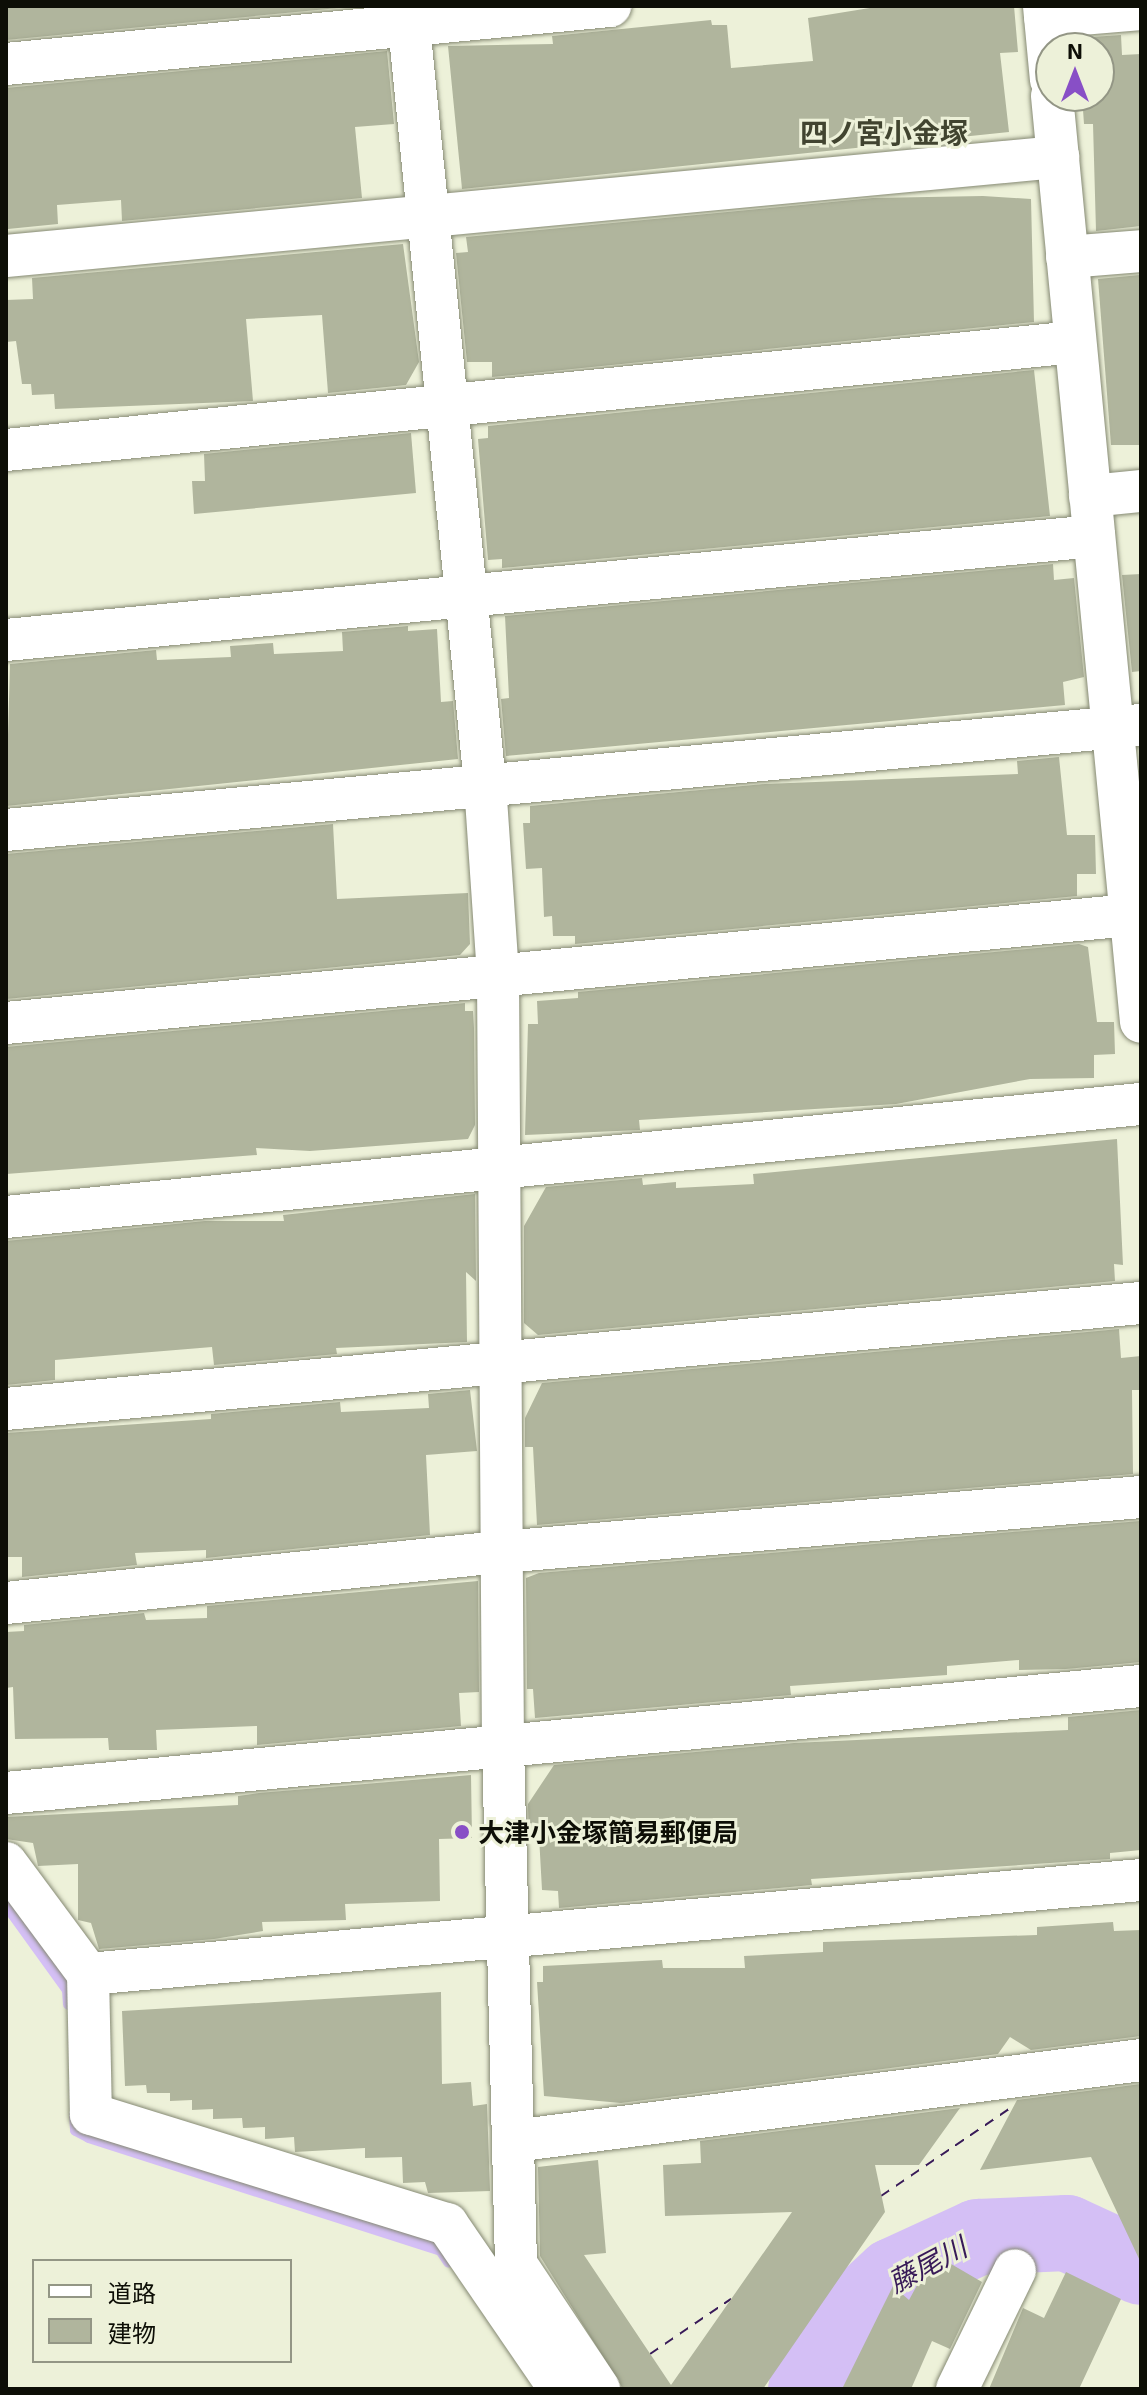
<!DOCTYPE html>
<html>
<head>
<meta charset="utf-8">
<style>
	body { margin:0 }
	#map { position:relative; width:1147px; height:2395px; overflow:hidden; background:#edf1d9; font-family:"Exo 2","Noto Sans JP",sans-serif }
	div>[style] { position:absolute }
	.stream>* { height:12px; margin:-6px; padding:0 6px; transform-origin:6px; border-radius:6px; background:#d4bff5 }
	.river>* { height:76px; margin:-38px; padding:0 38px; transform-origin:38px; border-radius:38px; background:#d4bff5 }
	.ferry>* { height:2px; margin-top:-1px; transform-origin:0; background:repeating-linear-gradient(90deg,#381a58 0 10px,transparent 0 18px) }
	.building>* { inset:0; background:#b0b59d }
	.roads { filter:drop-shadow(0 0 2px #858973) drop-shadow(0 0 2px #858973) }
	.minor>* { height:42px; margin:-21px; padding:0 21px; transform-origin:21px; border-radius:21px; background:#fff }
	.dots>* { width:22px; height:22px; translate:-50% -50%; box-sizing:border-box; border:4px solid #edf1d9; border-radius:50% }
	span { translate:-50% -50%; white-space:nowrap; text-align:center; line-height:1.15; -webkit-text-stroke:6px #edf1d9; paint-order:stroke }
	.poi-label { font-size:26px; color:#0d0e06; font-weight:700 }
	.left { translate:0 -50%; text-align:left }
	.neighbourhood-label { font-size:28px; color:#414430; font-weight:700 }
	.water-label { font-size:28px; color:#381a58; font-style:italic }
	.frame { position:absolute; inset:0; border:8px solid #0d0e06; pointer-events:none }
	.legend { position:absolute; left:32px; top:2259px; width:260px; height:104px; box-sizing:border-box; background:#edf1d9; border:2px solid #939685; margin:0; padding:10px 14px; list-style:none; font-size:24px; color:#0d0e06 }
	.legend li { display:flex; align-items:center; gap:16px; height:40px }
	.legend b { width:40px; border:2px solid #939685 }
	.north { position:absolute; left:1035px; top:32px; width:80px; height:80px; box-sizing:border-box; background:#edf1d9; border:2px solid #939685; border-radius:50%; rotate:0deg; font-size:22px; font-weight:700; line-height:32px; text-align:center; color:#0d0e06 }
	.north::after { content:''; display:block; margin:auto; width:28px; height:36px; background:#884fc6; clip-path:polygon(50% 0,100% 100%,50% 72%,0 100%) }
</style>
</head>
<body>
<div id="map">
	<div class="stream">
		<i style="left:6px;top:1904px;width:106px;rotate:54.2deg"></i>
		<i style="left:68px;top:1990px;width:14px;rotate:86deg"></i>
		<i style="left:75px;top:2115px;width:15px;rotate:86deg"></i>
		<i style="left:76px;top:2130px;width:15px;rotate:28deg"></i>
		<i style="left:89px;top:2137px;width:370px;rotate:17.8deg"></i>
		<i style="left:441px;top:2250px;width:14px;rotate:56deg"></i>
	</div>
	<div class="river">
		<i style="left:806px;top:2389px;width:64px;rotate:-64.2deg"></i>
		<i style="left:834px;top:2331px;width:81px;rotate:-43deg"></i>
		<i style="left:893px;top:2276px;width:94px;rotate:-24.6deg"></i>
		<i style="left:978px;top:2237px;width:89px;rotate:-2.6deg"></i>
		<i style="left:1067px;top:2233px;width:81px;rotate:24.7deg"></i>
	</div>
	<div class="ferry">
		<i style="left:881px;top:2196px;width:162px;rotate:-34.2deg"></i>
		<i style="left:650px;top:2354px;width:98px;rotate:-34.2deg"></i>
	</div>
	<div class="building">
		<i style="clip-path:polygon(6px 6px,359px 6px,6px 40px)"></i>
		<i style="clip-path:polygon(882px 6px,1014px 6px,1018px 52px,1000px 53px,1009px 132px,462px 189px,448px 46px,553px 44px,552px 36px,711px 20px,712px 25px,727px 25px,731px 68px,813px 61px,808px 18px)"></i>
		<i style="clip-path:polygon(1121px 35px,1122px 55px,1141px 54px,1141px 226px,1096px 231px,1093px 124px,1084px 124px,1082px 96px,1099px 96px,1099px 48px,1079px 48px,1078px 38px)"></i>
		<i style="clip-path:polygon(387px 51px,394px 124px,355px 127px,362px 198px,122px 221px,121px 200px,57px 205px,58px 224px,8px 229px,6px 88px)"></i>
		<i style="clip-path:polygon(983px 196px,1031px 199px,1034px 322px,492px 377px,492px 362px,467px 362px,456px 253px,468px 252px,466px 237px,873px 198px)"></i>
		<i style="clip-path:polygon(403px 244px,419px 362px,406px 385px,328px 393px,322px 315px,246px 319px,253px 401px,55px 409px,54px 394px,32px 395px,31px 384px,22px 384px,16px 341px,6px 342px,6px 300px,33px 299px,32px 278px)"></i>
		<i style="clip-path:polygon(1140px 275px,1141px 445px,1111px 445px,1098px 279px)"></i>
		<i style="clip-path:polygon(1034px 370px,1050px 516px,502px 568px,502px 559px,488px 560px,478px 439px,488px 438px,488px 426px)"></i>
		<i style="clip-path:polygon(411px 433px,416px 493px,194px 514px,192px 481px,205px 481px,204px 454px)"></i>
		<i style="clip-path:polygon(1053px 564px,1054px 580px,1074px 578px,1084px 677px,1063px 682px,1065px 705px,506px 756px,501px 699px,509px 698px,505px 616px)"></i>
		<i style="clip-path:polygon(1141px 574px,1141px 671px,1132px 672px,1122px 575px)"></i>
		<i style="clip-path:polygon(408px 626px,408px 631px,437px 629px,441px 702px,453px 701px,458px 759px,6px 806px,10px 664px,156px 650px,157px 660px,231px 657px,230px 646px,273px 643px,274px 654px,343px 651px,342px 632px)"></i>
		<i style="clip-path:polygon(1059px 757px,1067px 835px,1095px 835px,1096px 874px,1077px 874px,1077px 896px,575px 944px,575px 936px,553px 936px,552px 916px,544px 917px,542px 868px,526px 869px,523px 823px,530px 823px,530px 806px,765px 784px,1018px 774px,1017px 761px)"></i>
		<i style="clip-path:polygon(333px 824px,337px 899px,468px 893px,470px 944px,460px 955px,6px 999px,6px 854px)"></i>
		<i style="clip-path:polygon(1079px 944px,1088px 947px,1097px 1022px,1114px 1022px,1115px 1054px,1094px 1055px,1094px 1078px,1030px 1079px,896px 1104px,639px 1120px,640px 1130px,525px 1135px,528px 1024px,538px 1024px,537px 1001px,578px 998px,578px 992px)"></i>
		<i style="clip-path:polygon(465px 1003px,465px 1011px,473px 1011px,474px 1028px,475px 1125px,468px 1139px,310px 1151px,256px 1148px,257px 1155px,6px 1174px,6px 1047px)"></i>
		<i style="clip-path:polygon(1117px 1139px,1123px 1265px,1114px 1264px,1115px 1281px,538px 1335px,524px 1323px,524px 1226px,546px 1187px,642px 1178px,643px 1185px,676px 1182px,676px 1188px,754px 1184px,753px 1174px)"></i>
		<i style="clip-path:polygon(475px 1194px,476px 1281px,466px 1272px,467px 1342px,336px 1348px,337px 1354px,214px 1365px,212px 1347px,55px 1360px,55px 1380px,6px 1385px,6px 1241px,205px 1221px,284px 1221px,283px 1215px)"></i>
		<i style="clip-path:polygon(1119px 1329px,1121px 1358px,1141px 1356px,1141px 1390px,1132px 1390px,1133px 1474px,537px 1525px,533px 1447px,525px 1447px,525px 1418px,542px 1383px)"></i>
		<i style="clip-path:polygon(470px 1390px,477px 1451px,426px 1455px,430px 1535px,206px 1558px,206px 1550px,135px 1553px,137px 1565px,22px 1577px,22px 1557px,6px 1557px,6px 1433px,211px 1419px,211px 1414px,340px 1402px,341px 1412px,429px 1408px,428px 1394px)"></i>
		<i style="clip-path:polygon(1140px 1521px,1141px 1662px,1066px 1669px,1019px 1670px,1019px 1660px,947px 1666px,947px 1675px,790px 1686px,791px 1695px,535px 1718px,533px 1689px,527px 1689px,526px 1578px,539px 1573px)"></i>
		<i style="clip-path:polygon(478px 1581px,479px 1692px,459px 1693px,461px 1726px,257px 1745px,257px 1726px,156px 1730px,157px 1750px,109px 1750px,108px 1738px,15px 1739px,13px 1687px,6px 1688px,6px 1632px,24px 1631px,24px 1625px,144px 1613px,146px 1620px,207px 1618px,207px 1606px)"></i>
		<i style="clip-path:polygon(1141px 1710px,1141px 1850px,1110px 1853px,1110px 1859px,811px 1879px,812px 1885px,559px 1908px,558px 1891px,542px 1890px,539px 1836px,529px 1837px,528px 1804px,554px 1765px,794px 1743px,1068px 1730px,1068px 1717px)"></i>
		<i style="clip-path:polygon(471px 1775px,472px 1838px,439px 1839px,440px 1901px,345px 1904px,346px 1920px,262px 1922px,263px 1931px,214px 1939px,99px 1949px,91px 1923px,78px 1920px,78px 1864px,38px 1866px,33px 1843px,6px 1839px,6px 1817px,238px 1805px,238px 1796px,259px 1793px)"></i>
		<i style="clip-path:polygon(1113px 1922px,1114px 1931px,1141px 1930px,1141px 2036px,1031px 2050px,1010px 2037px,998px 2054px,621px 2103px,544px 2096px,537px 1982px,543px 1982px,543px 1966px,662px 1960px,663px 1968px,745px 1968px,744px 1956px,823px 1952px,823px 1942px,1037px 1935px,1037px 1927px)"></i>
		<i style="clip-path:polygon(441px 1992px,442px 2084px,471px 2082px,473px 2106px,487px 2104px,490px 2191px,428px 2193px,425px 2182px,403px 2183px,402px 2157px,365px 2158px,365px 2148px,295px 2152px,294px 2137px,265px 2139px,265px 2127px,243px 2128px,242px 2118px,213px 2119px,213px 2109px,192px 2110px,192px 2100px,170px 2101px,170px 2093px,147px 2093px,146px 2085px,125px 2086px,122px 2011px)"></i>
		<i style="clip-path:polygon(1141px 2084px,1141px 2263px,1091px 2157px,980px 2170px,1017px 2100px)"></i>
		<i style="clip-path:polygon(960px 2108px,919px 2165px,875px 2165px,885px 2212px,763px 2389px,623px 2389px,540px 2256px,538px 2167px,598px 2160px,606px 2253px,584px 2255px,671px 2385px,792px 2212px,665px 2216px,663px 2165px,701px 2163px,700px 2141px)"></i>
		<i style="clip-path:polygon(946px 2261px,982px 2282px,950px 2349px,932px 2341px,911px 2389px,842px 2389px,893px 2286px,909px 2300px,927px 2267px,939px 2274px)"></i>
		<i style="clip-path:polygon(1066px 2272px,1121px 2299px,1079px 2389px,989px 2389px,1023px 2308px,1044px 2318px)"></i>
	</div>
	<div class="roads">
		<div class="minor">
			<i style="left:407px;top:6px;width:782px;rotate:84.27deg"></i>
			<i style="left:485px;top:784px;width:192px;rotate:86.1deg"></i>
			<i style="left:498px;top:976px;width:770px;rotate:89.63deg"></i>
			<i style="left:503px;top:1746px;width:518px;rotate:88.56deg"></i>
			<i style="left:516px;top:2264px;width:150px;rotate:56.4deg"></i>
			<i style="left:1044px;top:6px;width:74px;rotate:84.6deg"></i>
			<i style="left:1045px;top:17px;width:96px;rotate:-4.8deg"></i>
			<i style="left:6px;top:64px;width:607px;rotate:-5.49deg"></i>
			<i style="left:1052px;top:96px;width:930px;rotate:84.51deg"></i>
			<i style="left:6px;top:256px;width:1057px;rotate:-5.38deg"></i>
			<i style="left:1067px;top:257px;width:74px;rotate:-4.6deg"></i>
			<i style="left:6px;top:450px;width:1074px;rotate:-5.77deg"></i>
			<i style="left:1090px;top:496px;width:51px;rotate:-5.6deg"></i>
			<i style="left:6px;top:640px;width:1093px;rotate:-5.46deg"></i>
			<i style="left:6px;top:830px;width:1140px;rotate:-5.29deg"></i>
			<i style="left:6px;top:1023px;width:1128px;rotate:-5.49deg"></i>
			<i style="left:6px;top:1217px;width:1141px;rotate:-5.69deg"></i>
			<i style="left:6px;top:1409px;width:1140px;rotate:-5.34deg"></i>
			<i style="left:6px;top:1603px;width:499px;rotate:-5.9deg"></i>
			<i style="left:502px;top:1552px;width:641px;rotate:-4.92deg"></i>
			<i style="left:6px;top:1793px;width:1140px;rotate:-5.39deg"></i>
			<i style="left:6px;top:1863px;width:138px;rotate:53.5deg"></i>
			<i style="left:88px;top:1974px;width:140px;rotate:88.8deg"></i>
			<i style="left:91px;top:2114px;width:373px;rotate:17.2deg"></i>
			<i style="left:447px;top:2224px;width:200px;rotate:55.6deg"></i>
			<i style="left:88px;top:1974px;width:1057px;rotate:-5.1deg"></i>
			<i style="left:514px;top:2141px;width:632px;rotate:-7.36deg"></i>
			<i style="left:957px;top:2389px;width:132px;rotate:-64deg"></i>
		</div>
	</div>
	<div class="dots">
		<i style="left:462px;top:1832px;background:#884fc6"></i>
	</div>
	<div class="poi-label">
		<span class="left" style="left:478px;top:1832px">大津小金塚簡易郵便局</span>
	</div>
	<div class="neighbourhood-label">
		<span style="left:884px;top:132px">四ノ宮小金塚</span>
	</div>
	<div class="water-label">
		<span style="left:927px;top:2264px;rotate:-28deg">藤尾川</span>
	</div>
	<div class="frame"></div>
	<ul class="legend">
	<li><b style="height:10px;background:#fff"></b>道路</li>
	<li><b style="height:22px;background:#b0b59d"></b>建物</li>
	</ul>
	<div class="north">N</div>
</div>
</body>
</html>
